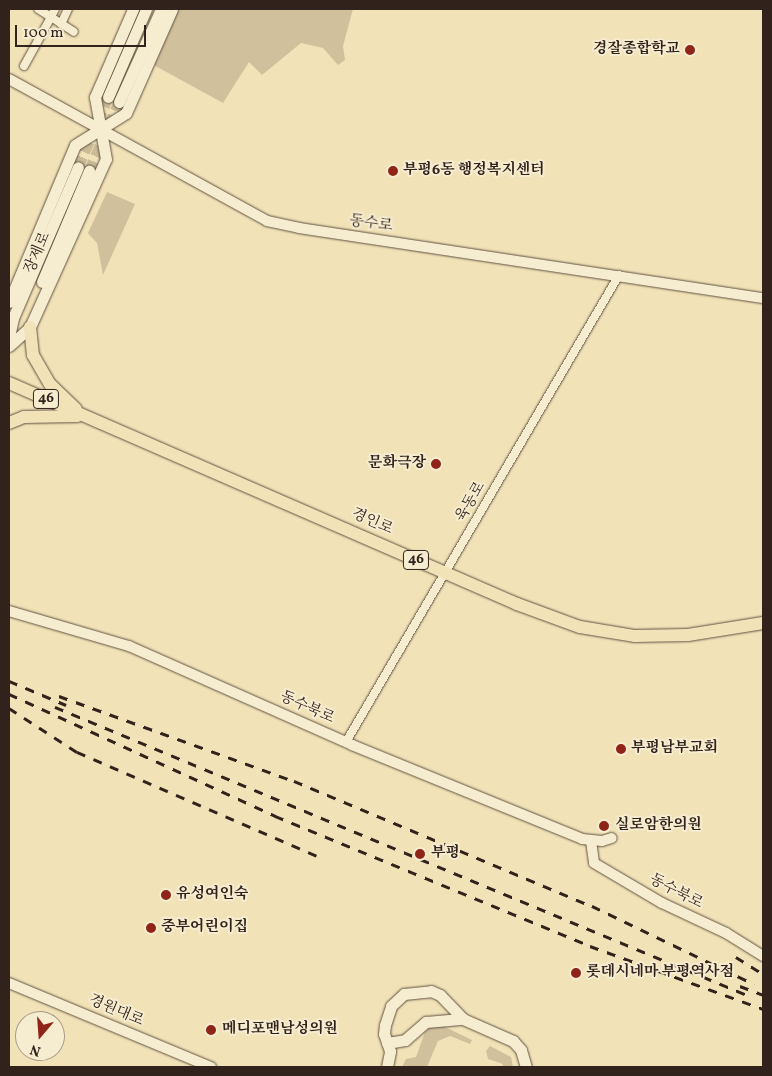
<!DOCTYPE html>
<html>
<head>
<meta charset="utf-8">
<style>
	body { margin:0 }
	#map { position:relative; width:772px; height:1076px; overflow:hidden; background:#f1e2b7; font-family:Vollkorn,"Noto Serif KR",serif }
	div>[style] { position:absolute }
	.green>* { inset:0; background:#d0c19c }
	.secondary-tunnel>* { height:11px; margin-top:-5.5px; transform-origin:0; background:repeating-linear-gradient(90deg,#cbbc98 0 11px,transparent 0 16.5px) }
	.roads { filter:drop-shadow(0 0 1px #615242) drop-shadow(0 0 1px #615242) }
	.minor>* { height:8px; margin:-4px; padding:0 4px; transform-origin:4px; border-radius:4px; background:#f6ecd0 }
	.tertiary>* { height:10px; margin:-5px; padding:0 5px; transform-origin:5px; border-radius:5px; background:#f6ecd0 }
	.secondary>* { height:11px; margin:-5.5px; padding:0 5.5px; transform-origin:5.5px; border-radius:5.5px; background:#f6ecd0 }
	.primary>* { height:12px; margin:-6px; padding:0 6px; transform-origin:6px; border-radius:6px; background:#f1e2b7 }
	.rail>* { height:2.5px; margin-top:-1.25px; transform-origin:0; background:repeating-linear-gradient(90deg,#31221b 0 9px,transparent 0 18px) }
	.dots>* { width:14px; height:14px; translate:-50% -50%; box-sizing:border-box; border:2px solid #f6ecd0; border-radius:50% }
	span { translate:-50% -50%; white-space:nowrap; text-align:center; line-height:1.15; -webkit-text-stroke:4px #f6ecd0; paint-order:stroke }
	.shield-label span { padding:1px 4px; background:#f6ecd0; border:1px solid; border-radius:4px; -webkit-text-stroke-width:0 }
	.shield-label { font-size:14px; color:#31221b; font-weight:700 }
	.poi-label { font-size:15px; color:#31221b; font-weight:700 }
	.right { translate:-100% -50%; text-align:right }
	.left { translate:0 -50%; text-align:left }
	.street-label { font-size:15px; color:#31221b }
	.frame { position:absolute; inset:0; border:10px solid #31221b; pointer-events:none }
	.north { position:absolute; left:15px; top:1011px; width:50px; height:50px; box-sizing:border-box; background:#f6ecd0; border:1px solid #a79b88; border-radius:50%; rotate:198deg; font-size:14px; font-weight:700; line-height:20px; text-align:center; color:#31221b }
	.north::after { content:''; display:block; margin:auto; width:18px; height:22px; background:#8f2418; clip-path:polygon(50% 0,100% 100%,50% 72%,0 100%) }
	.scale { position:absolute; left:15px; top:25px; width:131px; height:22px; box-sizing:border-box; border:2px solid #31221b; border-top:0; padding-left:6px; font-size:15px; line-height:18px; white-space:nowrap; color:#31221b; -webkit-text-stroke:4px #f6ecd0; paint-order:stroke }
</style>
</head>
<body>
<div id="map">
	<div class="green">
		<i style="clip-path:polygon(176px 9px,353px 9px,343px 46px,345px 60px,338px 65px,323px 48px,301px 43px,262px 75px,249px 62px,223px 103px,150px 63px)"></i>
		<i style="clip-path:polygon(107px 192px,135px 204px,103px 275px,97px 243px,88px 233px)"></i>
		<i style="clip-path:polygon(431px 1026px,443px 1026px,472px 1040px,470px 1044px,450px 1036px,438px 1041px,427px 1067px,402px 1067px,406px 1059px,416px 1057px,425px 1032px)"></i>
		<i style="clip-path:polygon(490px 1046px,511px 1057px,513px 1067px,502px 1067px,503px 1064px,488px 1059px,486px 1051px)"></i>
	</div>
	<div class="secondary-tunnel">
		<i style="left:78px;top:167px;width:76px;rotate:-66.8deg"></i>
		<i style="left:89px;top:171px;width:75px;rotate:-66.5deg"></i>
	</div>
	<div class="roads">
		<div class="minor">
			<i style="left:55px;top:9px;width:9px;rotate:117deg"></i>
			<i style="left:51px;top:17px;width:27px;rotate:33deg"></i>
			<i style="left:61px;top:24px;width:17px;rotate:-65deg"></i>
			<i style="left:24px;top:66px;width:56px;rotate:-61.1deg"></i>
			<i style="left:51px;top:17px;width:15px;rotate:-148deg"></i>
			<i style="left:346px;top:742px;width:541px;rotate:-59.69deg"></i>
		</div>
		<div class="tertiary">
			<i style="left:9px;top:79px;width:294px;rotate:28.8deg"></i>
			<i style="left:267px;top:221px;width:33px;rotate:12deg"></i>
			<i style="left:299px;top:228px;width:469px;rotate:8.6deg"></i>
			<i style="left:9px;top:611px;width:125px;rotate:16.3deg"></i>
			<i style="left:129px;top:646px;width:244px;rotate:23.9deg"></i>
			<i style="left:352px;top:745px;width:248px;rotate:22.2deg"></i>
			<i style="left:582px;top:839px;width:20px;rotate:6deg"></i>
			<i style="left:602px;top:841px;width:10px;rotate:-17deg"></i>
			<i style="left:591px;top:841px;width:22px;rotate:82deg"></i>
			<i style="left:594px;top:863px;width:79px;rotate:30.5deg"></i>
			<i style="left:662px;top:903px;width:71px;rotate:25.1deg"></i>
			<i style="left:726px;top:933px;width:44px;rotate:31.9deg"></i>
			<i style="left:9px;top:983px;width:219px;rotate:22.6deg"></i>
		</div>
		<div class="secondary">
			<i style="left:108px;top:97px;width:96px;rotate:-66.6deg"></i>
			<i style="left:119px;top:102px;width:102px;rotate:-65.7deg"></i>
			<i style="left:42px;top:282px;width:121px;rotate:-67.1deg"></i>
			<i style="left:9px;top:302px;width:170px;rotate:-67.2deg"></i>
			<i style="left:75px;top:145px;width:60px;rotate:-32.1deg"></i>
			<i style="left:126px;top:113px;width:114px;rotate:-66.1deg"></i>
			<i style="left:9px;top:337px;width:19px;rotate:-78deg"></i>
			<i style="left:13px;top:318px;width:164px;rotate:-66.7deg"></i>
			<i style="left:9px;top:346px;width:28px;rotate:-42deg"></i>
			<i style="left:30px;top:327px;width:184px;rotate:-65.7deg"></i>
			<i style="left:106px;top:159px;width:63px;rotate:-100.1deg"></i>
			<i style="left:95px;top:97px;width:96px;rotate:-66.6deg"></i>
			<i style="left:387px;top:1043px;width:18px;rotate:-9deg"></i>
			<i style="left:405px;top:1040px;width:28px;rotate:-41deg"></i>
			<i style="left:426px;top:1022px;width:37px;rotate:-5deg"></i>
			<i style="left:463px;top:1019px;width:55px;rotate:23.7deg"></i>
			<i style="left:513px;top:1041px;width:12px;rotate:48deg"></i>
			<i style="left:521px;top:1050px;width:18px;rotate:74deg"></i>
			<i style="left:387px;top:1067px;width:16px;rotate:-79deg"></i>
			<i style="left:390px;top:1051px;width:18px;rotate:-109deg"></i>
			<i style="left:384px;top:1034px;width:9px;rotate:-84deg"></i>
			<i style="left:385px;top:1025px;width:20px;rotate:-72deg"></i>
			<i style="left:391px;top:1006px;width:18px;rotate:-43deg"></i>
			<i style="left:404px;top:994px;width:27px;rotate:-6deg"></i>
			<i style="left:431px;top:991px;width:10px;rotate:24deg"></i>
			<i style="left:440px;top:995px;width:33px;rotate:46deg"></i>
		</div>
		<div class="primary">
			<i style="left:30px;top:327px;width:28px;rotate:84deg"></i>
			<i style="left:33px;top:355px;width:34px;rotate:60deg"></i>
			<i style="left:50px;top:384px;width:36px;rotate:44deg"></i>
			<i style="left:9px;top:383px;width:554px;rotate:23.51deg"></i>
			<i style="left:517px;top:604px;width:67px;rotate:20.1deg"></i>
			<i style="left:580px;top:627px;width:56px;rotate:9.3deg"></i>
			<i style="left:635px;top:636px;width:53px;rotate:-1.1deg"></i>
			<i style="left:688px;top:635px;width:76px;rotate:-9.1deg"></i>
			<i style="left:9px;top:423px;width:16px;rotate:-22deg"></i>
			<i style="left:24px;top:417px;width:54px;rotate:-1.1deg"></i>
		</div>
	</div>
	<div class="rail">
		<i style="left:9px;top:681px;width:62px;rotate:22.8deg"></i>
		<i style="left:9px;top:694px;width:293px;rotate:24.6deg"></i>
		<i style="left:275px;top:816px;width:341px;rotate:22.4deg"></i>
		<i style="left:590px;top:946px;width:184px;rotate:20deg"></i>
		<i style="left:59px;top:696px;width:250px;rotate:19.9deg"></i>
		<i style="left:294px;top:781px;width:323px;rotate:22.8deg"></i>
		<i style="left:592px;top:906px;width:180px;rotate:25.7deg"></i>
		<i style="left:55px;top:707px;width:750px;rotate:22.6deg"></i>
		<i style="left:9px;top:708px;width:81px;rotate:32.9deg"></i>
		<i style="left:77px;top:752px;width:269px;rotate:23.4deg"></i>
		<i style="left:736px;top:957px;width:32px;rotate:32deg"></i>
		<i style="left:740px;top:986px;width:25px;rotate:21deg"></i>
	</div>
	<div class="dots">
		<i style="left:690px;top:50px;background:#8f2418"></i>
		<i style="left:393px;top:171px;background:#8f2418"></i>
		<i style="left:436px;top:464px;background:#8f2418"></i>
		<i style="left:621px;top:749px;background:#8f2418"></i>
		<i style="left:604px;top:826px;background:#8f2418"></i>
		<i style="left:420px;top:854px;background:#8f2418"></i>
		<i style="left:166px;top:895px;background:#8f2418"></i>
		<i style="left:151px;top:928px;background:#8f2418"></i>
		<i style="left:576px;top:973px;background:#8f2418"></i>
		<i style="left:211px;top:1030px;background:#8f2418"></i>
	</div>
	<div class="shield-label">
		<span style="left:46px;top:399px">46</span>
		<span style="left:416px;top:560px">46</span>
	</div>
	<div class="poi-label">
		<span class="right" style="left:680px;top:50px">경잘종합학교</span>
		<span class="left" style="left:403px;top:171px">부평6동 행정복지센터</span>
		<span class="right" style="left:426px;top:464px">문화극장</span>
		<span class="left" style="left:631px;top:749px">부평남부교회</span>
		<span class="left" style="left:615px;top:826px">실로암한의원</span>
		<span class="left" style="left:431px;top:854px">부평</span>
		<span class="left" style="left:176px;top:895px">유성여인숙</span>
		<span class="left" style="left:161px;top:928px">중부어린이집</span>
		<span class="left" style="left:586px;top:973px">롯데시네마 부평역사점</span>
		<span class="left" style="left:222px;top:1030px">메디포맨남성의원</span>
	</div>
	<div class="street-label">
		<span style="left:371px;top:224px;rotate:8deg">동수로</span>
		<span style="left:38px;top:253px;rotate:-67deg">장제로</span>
		<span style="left:471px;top:502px;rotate:-60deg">육동로</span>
		<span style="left:372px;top:522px;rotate:24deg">경인로</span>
		<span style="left:307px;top:708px;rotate:24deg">동수북로</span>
		<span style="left:676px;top:892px;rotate:27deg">동수북로</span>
		<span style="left:116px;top:1011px;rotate:23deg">경원대로</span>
	</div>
	<div class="frame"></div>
	<div class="north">N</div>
	<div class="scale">100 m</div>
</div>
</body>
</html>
